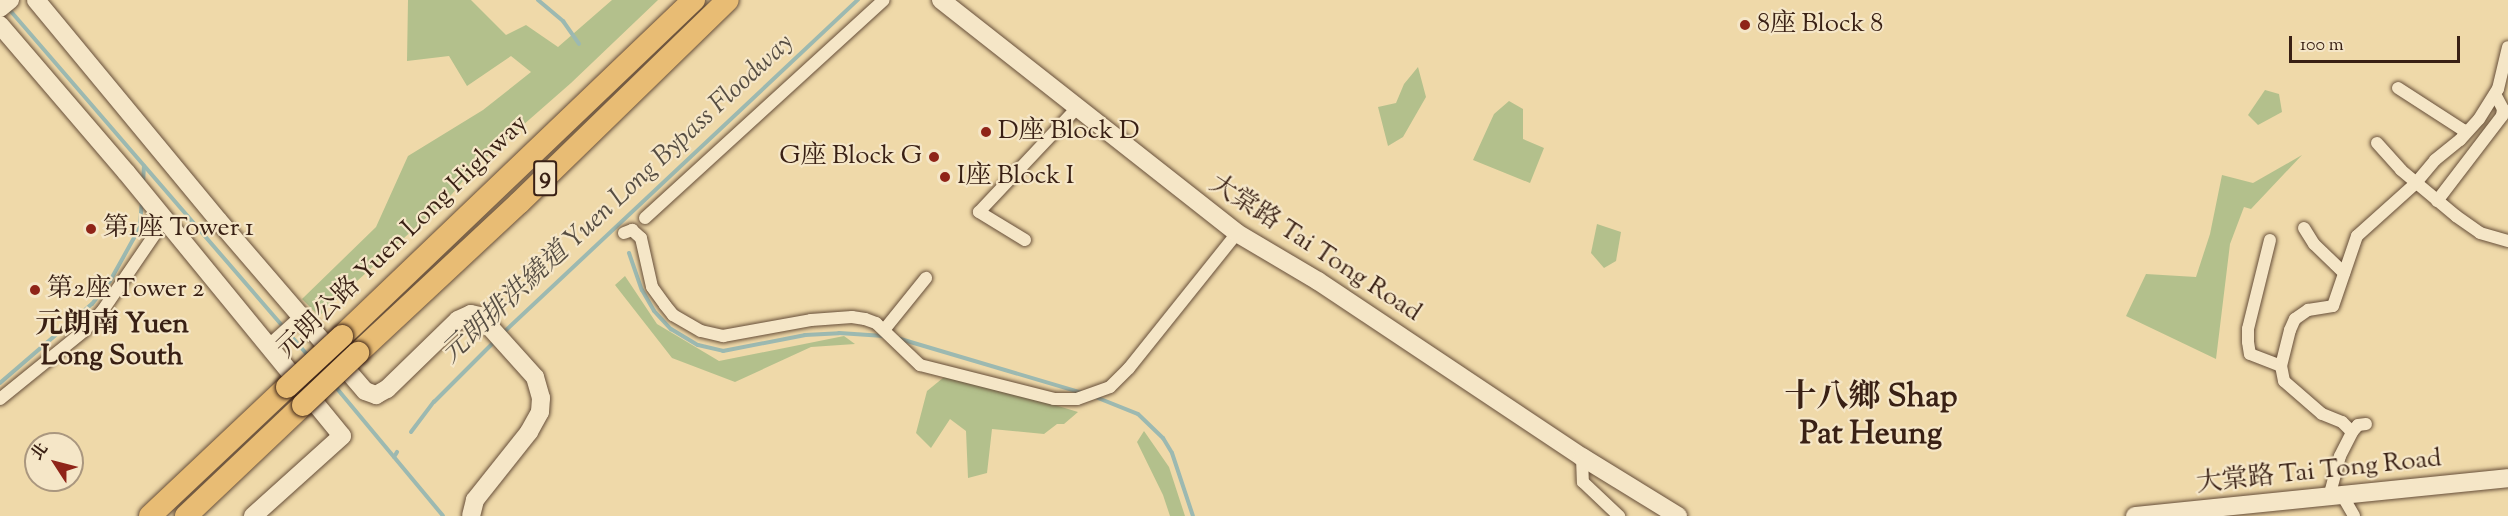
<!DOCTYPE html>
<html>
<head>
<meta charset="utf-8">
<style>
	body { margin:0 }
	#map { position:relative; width:2508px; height:516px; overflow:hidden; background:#efd9a9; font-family:"Sorts Mill Goudy","Noto Serif TC",serif }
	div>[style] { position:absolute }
	.green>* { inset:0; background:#b3c08c }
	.stream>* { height:4px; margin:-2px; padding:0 2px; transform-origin:2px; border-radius:2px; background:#9cb9b1 }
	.roads { filter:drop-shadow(0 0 2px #664e39) drop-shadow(0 0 2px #664e39) }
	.street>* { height:12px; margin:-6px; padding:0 6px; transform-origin:6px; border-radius:6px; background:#f5e6c7 }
	.secondary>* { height:18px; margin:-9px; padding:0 9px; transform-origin:9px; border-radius:9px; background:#f5e6c7 }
	.highway>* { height:22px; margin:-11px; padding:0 11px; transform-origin:11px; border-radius:11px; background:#e8bc74 }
	.bridges { filter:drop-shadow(0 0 2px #392014) drop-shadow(0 0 2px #392014) }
	.highway-bridge>* { height:22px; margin:-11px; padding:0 11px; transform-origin:11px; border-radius:11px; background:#e8bc74 }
	.dots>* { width:16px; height:16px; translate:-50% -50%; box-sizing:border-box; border:3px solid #f5e6c7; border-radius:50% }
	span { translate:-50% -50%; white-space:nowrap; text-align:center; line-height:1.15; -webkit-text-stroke:4.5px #f5e6c7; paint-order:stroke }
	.shield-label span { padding:2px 4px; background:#f5e6c7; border:2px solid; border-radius:4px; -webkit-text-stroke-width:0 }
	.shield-label { font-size:24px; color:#392014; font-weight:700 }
	.poi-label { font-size:26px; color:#392014 }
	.left { translate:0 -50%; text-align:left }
	.right { translate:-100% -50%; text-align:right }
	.street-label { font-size:26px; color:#392014 }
	.water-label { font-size:27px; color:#574e43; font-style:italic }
	.quarter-label { font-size:28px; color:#392014; font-weight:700 }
	.district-label { font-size:32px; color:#392014; font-weight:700 }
	.north { position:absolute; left:24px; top:432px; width:60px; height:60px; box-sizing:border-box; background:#f5e6c7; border:2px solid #aa977f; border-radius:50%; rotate:306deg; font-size:16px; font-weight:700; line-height:24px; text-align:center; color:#392014 }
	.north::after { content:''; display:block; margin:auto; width:21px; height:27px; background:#8f2418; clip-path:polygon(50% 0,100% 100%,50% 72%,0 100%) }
	.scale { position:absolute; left:2289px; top:36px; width:171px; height:27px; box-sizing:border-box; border:3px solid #392014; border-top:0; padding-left:8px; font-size:18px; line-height:21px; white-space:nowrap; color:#392014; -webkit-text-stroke:4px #f5e6c7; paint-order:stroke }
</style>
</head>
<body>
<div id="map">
	<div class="green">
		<i style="clip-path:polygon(408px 0,471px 0,506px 35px,526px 25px,558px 47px,612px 0,658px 0,571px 83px,473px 169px,452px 194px,319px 316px,302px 299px,376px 227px,408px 156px,483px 110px,531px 72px,511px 56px,467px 86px,449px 56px,407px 61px)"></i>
		<i style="clip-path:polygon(1418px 67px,1426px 97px,1403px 137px,1388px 146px,1378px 107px,1396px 103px,1404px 84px)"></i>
		<i style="clip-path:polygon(2265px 90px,2279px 94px,2282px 112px,2258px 125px,2248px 115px)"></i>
		<i style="clip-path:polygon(1509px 101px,1523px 109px,1523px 139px,1544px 148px,1530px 183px,1473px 160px,1494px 114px)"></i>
		<i style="clip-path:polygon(2302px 155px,2251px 209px,2244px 207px,2230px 244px,2216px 359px,2126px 316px,2146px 274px,2196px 277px,2210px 234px,2222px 175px,2253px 183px)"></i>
		<i style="clip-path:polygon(1597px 224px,1621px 232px,1616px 261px,1604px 268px,1591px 253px)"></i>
		<i style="clip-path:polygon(625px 276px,657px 324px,719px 361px,844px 336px,855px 344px,811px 347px,735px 382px,672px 358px,615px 285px)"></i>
		<i style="clip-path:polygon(949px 373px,1078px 412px,1064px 424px,1057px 424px,1044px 434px,992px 429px,987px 473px,968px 478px,966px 431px,950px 419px,931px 448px,916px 433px,927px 391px)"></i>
		<i style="clip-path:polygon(1144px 431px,1169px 467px,1185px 516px,1170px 516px,1163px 495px,1137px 442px)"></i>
	</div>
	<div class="stream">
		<i style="left:538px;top:0;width:33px;rotate:40deg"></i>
		<i style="left:563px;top:21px;width:28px;rotate:55deg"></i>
		<i style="left:8px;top:8px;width:461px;rotate:49.2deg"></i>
		<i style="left:143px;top:184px;width:18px;rotate:-87deg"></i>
		<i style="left:629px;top:253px;width:39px;rotate:71deg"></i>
		<i style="left:642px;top:290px;width:24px;rotate:60deg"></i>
		<i style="left:654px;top:311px;width:25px;rotate:47deg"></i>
		<i style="left:671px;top:329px;width:31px;rotate:31deg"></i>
		<i style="left:698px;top:345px;width:26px;rotate:13deg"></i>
		<i style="left:723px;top:351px;width:84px;rotate:-11deg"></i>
		<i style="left:805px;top:335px;width:34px;rotate:-3deg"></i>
		<i style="left:839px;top:333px;width:45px;rotate:3.8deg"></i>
		<i style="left:503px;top:333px;width:487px;rotate:-43.2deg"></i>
		<i style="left:897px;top:338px;width:194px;rotate:16.5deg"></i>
		<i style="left:0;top:383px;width:121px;rotate:-40.7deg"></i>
		<i style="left:92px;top:304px;width:29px;rotate:-52deg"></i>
		<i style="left:110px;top:281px;width:62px;rotate:-60.9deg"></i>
		<i style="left:140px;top:227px;width:27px;rotate:-86deg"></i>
		<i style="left:334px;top:385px;width:170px;rotate:50.2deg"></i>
		<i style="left:1093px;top:396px;width:48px;rotate:21.8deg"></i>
		<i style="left:1138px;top:414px;width:35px;rotate:44deg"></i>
		<i style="left:1163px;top:438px;width:17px;rotate:59deg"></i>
		<i style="left:1172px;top:453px;width:66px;rotate:71.6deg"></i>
		<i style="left:411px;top:432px;width:38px;rotate:-53deg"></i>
		<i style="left:434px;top:402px;width:88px;rotate:-45deg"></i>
		<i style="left:394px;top:457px;width:6px;rotate:-59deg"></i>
	</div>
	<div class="roads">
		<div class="street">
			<i style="left:2398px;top:88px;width:77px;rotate:32.9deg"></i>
			<i style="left:2463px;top:130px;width:5px;rotate:79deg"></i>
			<i style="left:2377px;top:143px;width:36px;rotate:48deg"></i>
			<i style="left:2401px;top:170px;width:72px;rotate:39.9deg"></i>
			<i style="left:2456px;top:216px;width:29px;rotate:35deg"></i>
			<i style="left:2480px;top:233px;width:29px;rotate:16deg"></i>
			<i style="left:2437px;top:201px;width:107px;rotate:-52.6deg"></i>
			<i style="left:2502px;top:116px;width:7px;rotate:-82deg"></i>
			<i style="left:2503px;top:109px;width:17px;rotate:-118deg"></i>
			<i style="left:645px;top:218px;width:323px;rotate:-42.4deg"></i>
			<i style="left:2304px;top:228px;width:19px;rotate:58deg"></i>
			<i style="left:2314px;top:244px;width:42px;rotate:44deg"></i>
			<i style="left:624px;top:233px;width:9px;rotate:-21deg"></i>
			<i style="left:632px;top:230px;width:12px;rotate:42deg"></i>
			<i style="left:641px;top:238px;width:50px;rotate:77.3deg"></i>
			<i style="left:652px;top:287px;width:22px;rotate:54deg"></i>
			<i style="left:665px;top:305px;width:13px;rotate:51deg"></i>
			<i style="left:673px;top:315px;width:32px;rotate:30deg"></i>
			<i style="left:701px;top:331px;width:23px;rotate:13deg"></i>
			<i style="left:723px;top:336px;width:89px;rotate:-10.3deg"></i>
			<i style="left:811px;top:320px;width:41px;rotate:-4.2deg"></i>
			<i style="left:852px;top:317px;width:13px;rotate:9deg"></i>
			<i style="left:865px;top:319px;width:12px;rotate:20deg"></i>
			<i style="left:876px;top:323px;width:61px;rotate:43.7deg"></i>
			<i style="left:920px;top:365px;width:138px;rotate:14.2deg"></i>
			<i style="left:1054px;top:399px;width:23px"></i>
			<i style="left:1077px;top:399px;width:35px;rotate:-20deg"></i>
			<i style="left:1110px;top:387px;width:27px;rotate:-45deg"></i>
			<i style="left:1129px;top:368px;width:173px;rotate:-51.3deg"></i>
			<i style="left:1025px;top:240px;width:54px;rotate:-148.7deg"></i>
			<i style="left:979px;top:212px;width:143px;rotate:-46.7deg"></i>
			<i style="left:2270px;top:240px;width:92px;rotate:103.9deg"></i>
			<i style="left:2248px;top:329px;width:13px;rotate:90deg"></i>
			<i style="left:2248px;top:342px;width:12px;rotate:81deg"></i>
			<i style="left:2250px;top:354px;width:33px;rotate:21deg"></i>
			<i style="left:884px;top:330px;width:67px;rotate:-51.1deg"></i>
			<i style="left:269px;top:345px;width:43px;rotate:-42.2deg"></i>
			<i style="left:0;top:399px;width:108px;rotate:-39deg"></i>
			<i style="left:84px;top:331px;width:28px;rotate:-48deg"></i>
			<i style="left:103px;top:310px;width:108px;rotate:-55.6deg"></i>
			<i style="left:2352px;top:432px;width:14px;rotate:-135deg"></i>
			<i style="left:2342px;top:422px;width:22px;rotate:-158deg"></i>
			<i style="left:2322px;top:414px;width:50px;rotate:-139deg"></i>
			<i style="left:2284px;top:381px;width:15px;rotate:-101deg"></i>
			<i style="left:2281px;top:366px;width:37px;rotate:-76deg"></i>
			<i style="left:2290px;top:330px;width:12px;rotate:-66deg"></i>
			<i style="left:2295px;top:319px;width:16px;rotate:-35deg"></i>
			<i style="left:2308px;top:310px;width:25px;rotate:-9deg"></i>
			<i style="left:2333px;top:306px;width:74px;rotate:-71.1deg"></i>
			<i style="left:2357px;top:236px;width:78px;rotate:-41.9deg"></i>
			<i style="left:2415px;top:184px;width:31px;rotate:-50deg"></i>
			<i style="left:2435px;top:160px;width:32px;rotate:-39deg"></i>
			<i style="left:2460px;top:140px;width:28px;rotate:-48deg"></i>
			<i style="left:2479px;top:119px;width:36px;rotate:-58deg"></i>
			<i style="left:2498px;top:89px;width:43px;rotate:-76.6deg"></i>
			<i style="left:1582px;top:457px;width:25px;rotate:88deg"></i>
			<i style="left:1583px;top:482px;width:50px;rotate:43.4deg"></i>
			<i style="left:2342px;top:495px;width:24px;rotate:60deg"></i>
			<i style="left:2329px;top:497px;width:42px;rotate:-75deg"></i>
			<i style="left:2340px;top:456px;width:27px;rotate:-63deg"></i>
			<i style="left:2352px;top:432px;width:9px;rotate:-49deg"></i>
			<i style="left:2358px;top:425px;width:8px;rotate:-7deg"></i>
		</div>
		<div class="secondary">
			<i style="left:36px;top:0;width:286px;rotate:50.4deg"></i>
			<i style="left:218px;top:220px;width:225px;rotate:49.3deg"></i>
			<i style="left:365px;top:391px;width:12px;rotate:20deg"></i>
			<i style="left:376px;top:395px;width:13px;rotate:-29deg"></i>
			<i style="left:387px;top:389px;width:99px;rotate:-44.2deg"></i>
			<i style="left:458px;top:320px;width:14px;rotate:-25deg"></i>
			<i style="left:471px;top:314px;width:9px;rotate:13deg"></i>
			<i style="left:480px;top:316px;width:82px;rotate:48deg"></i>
			<i style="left:535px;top:377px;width:22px;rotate:74deg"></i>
			<i style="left:541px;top:398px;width:14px;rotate:94deg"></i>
			<i style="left:540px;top:412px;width:23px;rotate:119deg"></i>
			<i style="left:529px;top:432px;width:87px;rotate:128.5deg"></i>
			<i style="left:475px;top:500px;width:16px;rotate:104deg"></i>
			<i style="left:941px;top:0;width:377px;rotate:38.2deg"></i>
			<i style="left:1237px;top:233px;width:94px;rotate:30.7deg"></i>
			<i style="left:1318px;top:281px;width:317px;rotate:33.7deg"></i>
			<i style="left:1582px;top:457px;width:113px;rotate:31.6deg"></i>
			<i style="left:0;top:8px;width:13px;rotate:-39deg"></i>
			<i style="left:0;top:25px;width:194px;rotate:49.4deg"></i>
			<i style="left:126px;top:172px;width:341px;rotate:50.7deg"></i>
			<i style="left:342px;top:436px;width:120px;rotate:138deg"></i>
			<i style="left:2135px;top:516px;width:375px;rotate:-5.8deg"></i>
		</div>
		<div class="highway">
			<i style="left:342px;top:336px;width:487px;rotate:-43.7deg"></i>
			<i style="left:358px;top:353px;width:220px;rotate:-43deg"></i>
			<i style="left:519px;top:203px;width:291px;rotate:-44.2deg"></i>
			<i style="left:150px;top:516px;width:188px;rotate:-43.3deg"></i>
			<i style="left:186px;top:516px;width:161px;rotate:-43.5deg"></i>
		</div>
	</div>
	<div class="bridges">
		<div class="highway-bridge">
			<i style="left:287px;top:387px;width:75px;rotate:-42.8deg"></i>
			<i style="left:303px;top:405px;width:76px;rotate:-43.4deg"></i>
		</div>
	</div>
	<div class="dots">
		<i style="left:1745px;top:25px;background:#8f2418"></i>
		<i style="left:986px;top:132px;background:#8f2418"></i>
		<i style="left:934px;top:157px;background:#8f2418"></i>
		<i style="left:945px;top:177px;background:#8f2418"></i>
		<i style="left:91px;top:229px;background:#8f2418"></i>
		<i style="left:35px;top:290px;background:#8f2418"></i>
	</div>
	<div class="shield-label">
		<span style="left:545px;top:178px">9</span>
	</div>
	<div class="poi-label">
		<span class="left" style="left:1757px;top:25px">8座 Block 8</span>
		<span class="left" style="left:998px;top:132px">D座 Block D</span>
		<span class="right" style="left:922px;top:157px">G座 Block G</span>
		<span class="left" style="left:957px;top:177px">I座 Block I</span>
		<span class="left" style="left:103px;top:229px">第1座 Tower 1</span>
		<span class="left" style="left:47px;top:290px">第2座 Tower 2</span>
	</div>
	<div class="street-label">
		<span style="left:403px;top:237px;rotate:-44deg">元朗公路 Yuen Long Highway</span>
		<span style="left:1315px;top:249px;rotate:33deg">大棠路 Tai Tong Road</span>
		<span style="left:2319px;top:472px;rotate:-6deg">大棠路 Tai Tong Road</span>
	</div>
	<div class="water-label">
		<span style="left:618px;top:199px;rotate:-43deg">元朗排洪繞道 Yuen Long Bypass Floodway</span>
	</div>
	<div class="quarter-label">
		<span style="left:112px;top:341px">元朗南 Yuen<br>Long South</span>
	</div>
	<div class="district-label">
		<span style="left:1871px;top:417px">十八鄉 Shap<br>Pat Heung</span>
	</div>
	<div class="north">北</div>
	<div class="scale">100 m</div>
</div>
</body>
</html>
